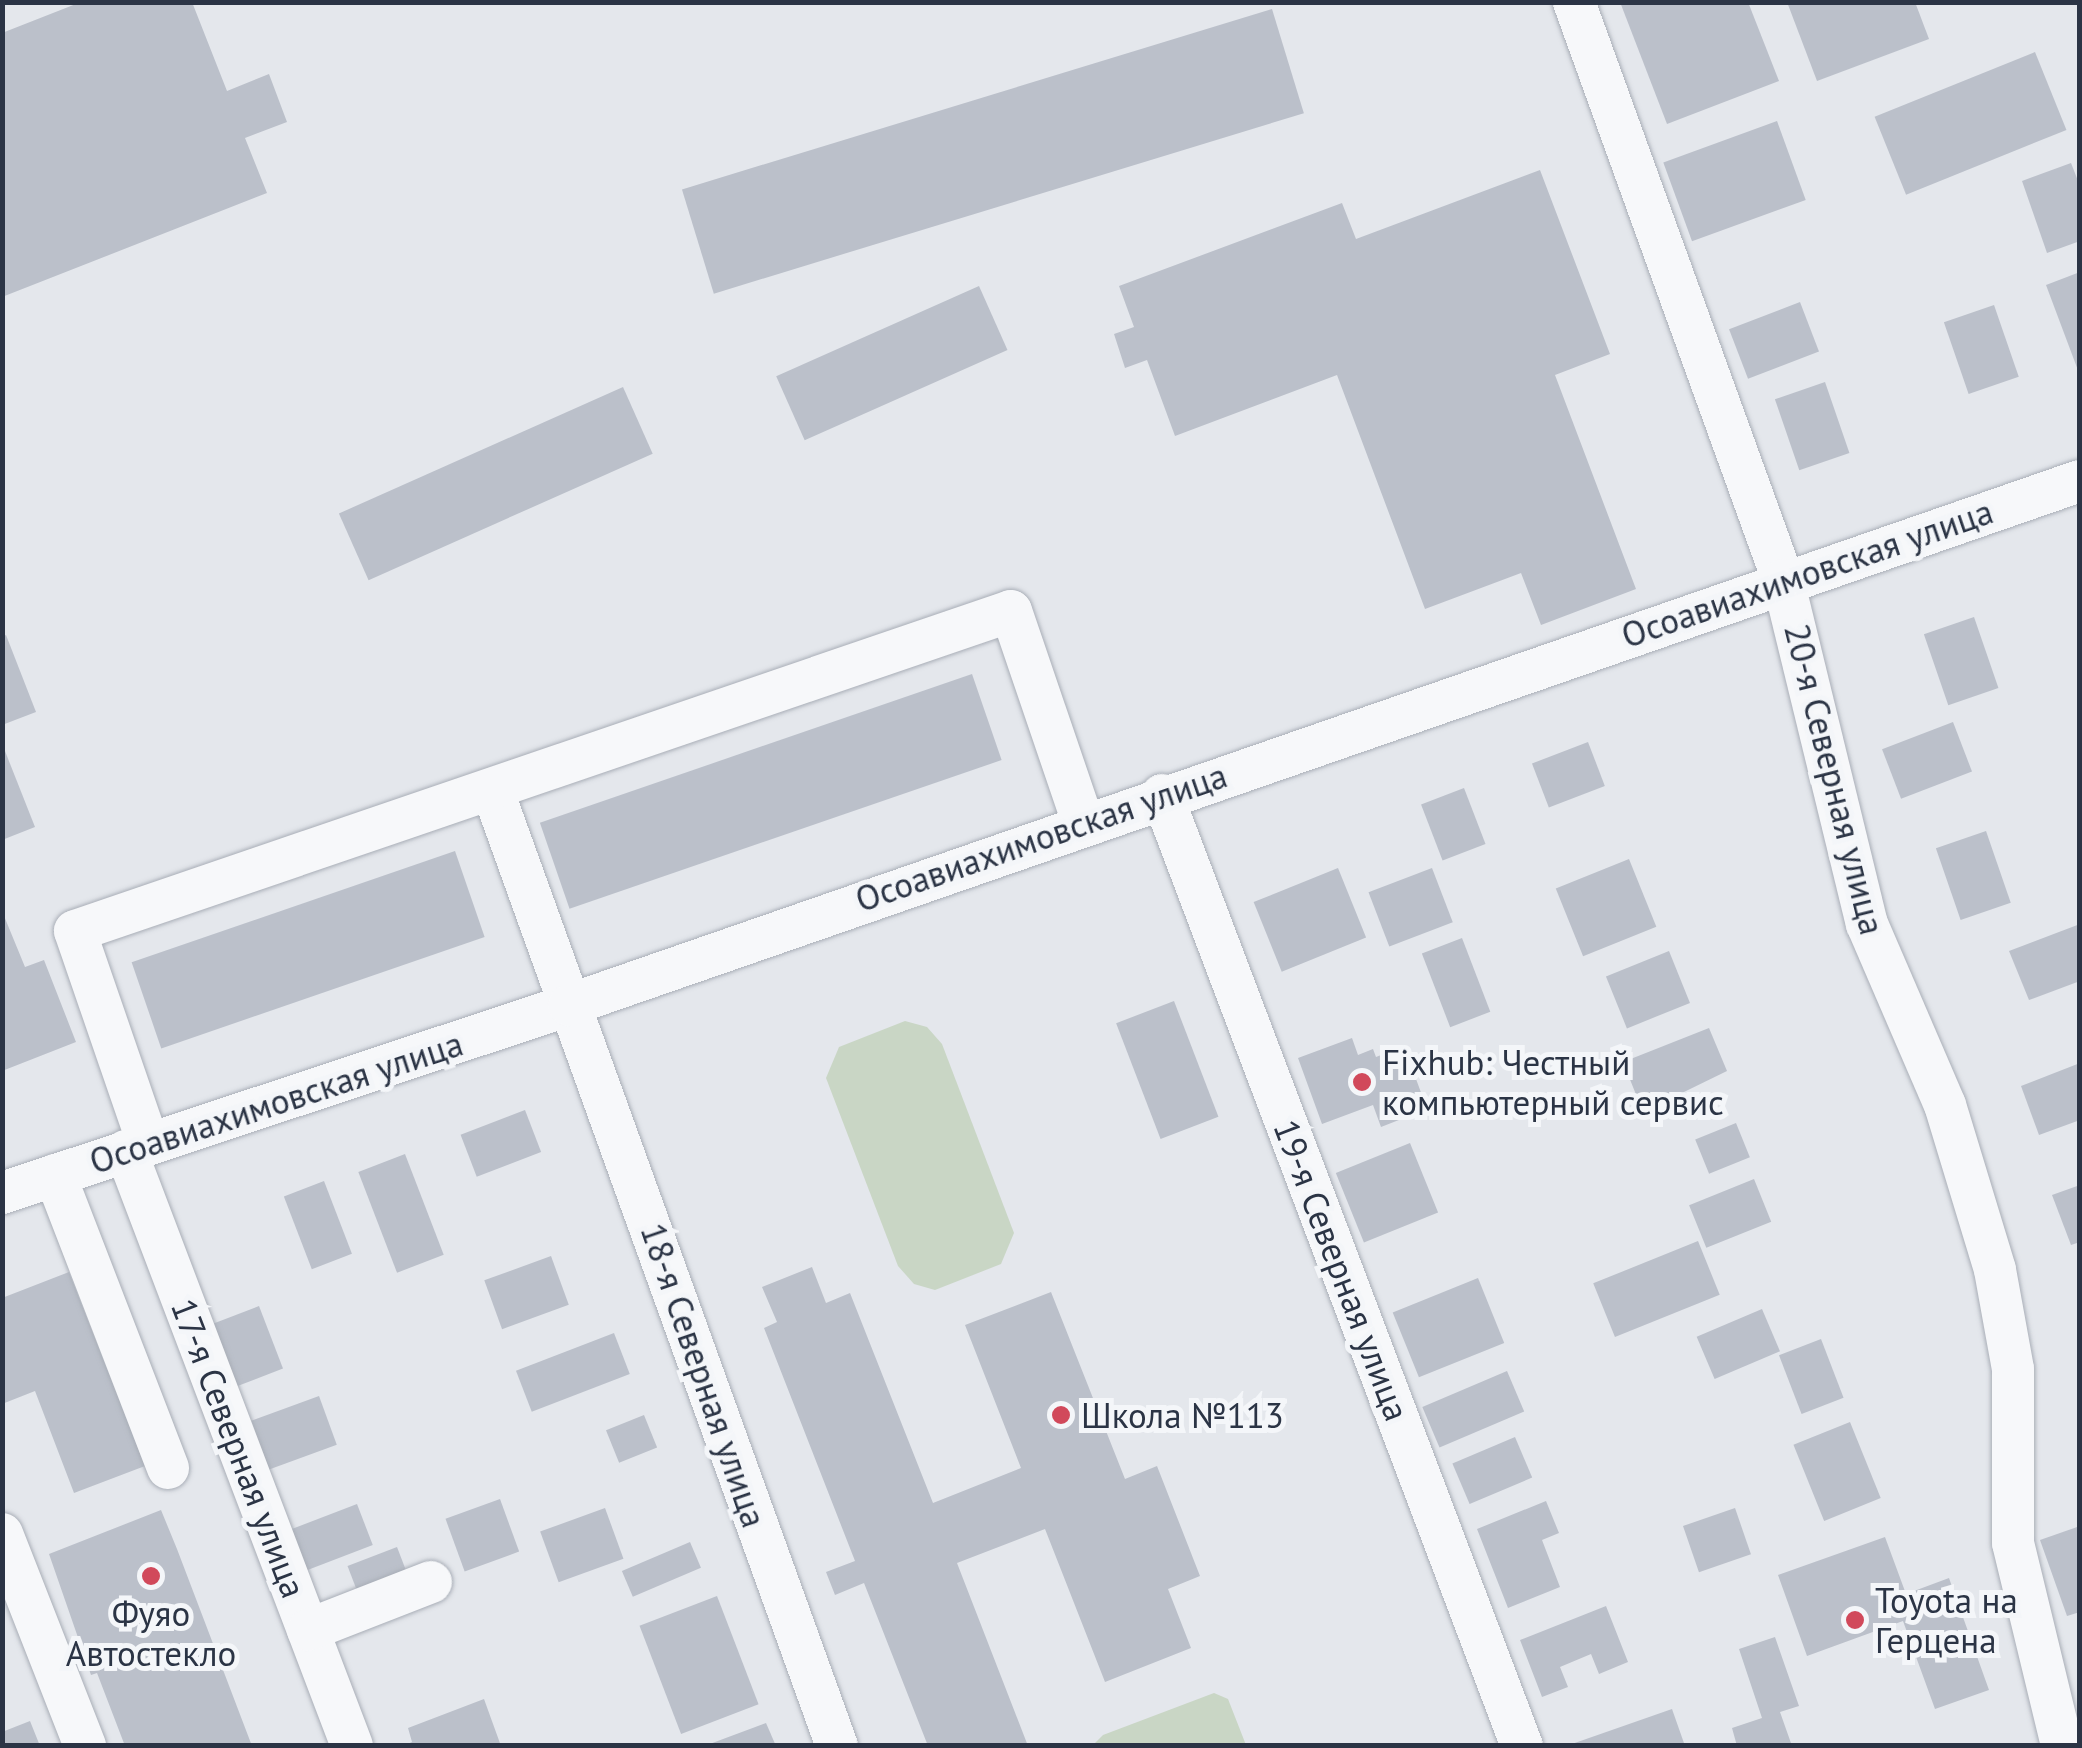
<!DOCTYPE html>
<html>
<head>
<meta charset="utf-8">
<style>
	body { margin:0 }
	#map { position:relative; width:2082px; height:1748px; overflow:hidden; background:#e4e7ec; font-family:"PT Sans",sans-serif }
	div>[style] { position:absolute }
	.green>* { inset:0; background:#c9d6c5 }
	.building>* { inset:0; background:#bbc0ca; transform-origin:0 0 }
	.roads { filter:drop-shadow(0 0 2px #a9aeb7) drop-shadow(0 0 2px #a9aeb7) }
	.minor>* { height:42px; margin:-21px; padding:0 21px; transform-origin:21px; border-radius:21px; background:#f7f8fa }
	.dots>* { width:28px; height:28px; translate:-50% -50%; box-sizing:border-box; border:5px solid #f4f6f9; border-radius:50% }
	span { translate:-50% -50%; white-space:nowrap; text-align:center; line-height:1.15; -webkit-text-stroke:10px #f4f6f9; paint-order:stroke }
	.street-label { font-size:35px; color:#2b3445 }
	.poi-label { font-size:35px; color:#2b3445 }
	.left { translate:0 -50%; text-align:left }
	.frame { position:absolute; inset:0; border:5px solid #2b3445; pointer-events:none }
</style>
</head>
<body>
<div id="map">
	<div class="green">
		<i style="clip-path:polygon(905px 1021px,927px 1027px,942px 1044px,1014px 1233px,1001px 1264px,935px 1290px,914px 1284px,898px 1266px,826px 1078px,839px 1047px)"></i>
		<i style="clip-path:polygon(1214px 1693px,1228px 1699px,1246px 1745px,1093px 1745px,1103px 1735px)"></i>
	</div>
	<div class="building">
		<i style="clip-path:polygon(81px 2px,192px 2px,227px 91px,269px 74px,287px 122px,245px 138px,267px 193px,2px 297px,2px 33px)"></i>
		<i style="clip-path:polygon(1620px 2px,1748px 2px,1779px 81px,1667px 124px)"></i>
		<i style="clip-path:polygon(1787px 2px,1915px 2px,1929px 39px,1817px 81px)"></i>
		<i style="left:1272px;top:9px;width:109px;height:617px;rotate:73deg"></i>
		<i style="left:2035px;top:52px;width:84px;height:173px;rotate:68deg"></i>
		<i style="left:1777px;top:121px;width:84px;height:121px;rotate:70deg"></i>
		<i style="clip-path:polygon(2071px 163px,2080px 186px,2080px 241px,2047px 253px,2022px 181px)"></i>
		<i style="clip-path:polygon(1540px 170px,1610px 354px,1555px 375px,1636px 589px,1541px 625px,1521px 573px,1425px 609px,1337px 375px,1175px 436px,1147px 360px,1125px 368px,1114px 334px,1134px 327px,1119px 286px,1342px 203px,1356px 239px)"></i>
		<i style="clip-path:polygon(2080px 272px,2080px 373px,2079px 373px,2046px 285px)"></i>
		<i style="left:979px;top:286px;width:70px;height:222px;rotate:66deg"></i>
		<i style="left:1800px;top:302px;width:53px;height:76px;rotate:69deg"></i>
		<i style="left:1994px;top:305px;width:76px;height:53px;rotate:71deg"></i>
		<i style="left:1825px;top:382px;width:75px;height:53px;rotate:71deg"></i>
		<i style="left:623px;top:387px;width:73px;height:311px;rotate:66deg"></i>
		<i style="left:1974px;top:617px;width:75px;height:53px;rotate:71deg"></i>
		<i style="clip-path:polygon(6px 635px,36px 712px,2px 725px,2px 637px)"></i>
		<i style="left:972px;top:674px;width:91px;height:457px;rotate:71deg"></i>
		<i style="left:1953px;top:722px;width:53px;height:76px;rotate:69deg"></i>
		<i style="left:1588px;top:742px;width:47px;height:60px;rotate:69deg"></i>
		<i style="clip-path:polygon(3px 746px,35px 827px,2px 840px,2px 747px)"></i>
		<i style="left:1464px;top:788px;width:60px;height:46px;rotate:69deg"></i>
		<i style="left:1986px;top:831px;width:76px;height:53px;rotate:71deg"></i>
		<i style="left:455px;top:851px;width:91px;height:342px;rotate:71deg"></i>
		<i style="left:1629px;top:859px;width:73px;height:79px;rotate:68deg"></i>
		<i style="left:1338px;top:868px;width:75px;height:91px;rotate:68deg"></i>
		<i style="left:1432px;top:868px;width:58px;height:68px;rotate:69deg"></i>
		<i style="clip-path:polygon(2px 911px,25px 967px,44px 960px,76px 1042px,2px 1071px)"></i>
		<i style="clip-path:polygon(2080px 924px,2080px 981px,2029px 1000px,2009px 951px)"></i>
		<i style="left:1462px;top:938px;width:79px;height:43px;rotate:69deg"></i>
		<i style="left:1669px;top:951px;width:56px;height:68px;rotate:68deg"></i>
		<i style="left:1174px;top:1001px;width:124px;height:62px;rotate:69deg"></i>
		<i style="clip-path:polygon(1709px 1028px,1727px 1071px,1643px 1112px,1623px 1062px)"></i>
		<i style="clip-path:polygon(1352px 1038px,1358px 1055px,1373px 1049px,1376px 1057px,1404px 1046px,1427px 1109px,1381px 1127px,1373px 1105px,1322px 1124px,1298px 1058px)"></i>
		<i style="clip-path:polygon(2080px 1063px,2080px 1120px,2039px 1135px,2021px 1086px)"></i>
		<i style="left:525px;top:1110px;width:45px;height:69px;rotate:69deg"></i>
		<i style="left:1736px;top:1123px;width:37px;height:44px;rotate:68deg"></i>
		<i style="left:1410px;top:1143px;width:75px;height:80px;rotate:68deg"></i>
		<i style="left:405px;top:1154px;width:108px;height:50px;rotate:69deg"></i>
		<i style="left:1754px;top:1179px;width:46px;height:70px;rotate:68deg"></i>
		<i style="left:324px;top:1181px;width:78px;height:43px;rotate:69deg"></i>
		<i style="clip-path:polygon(2080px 1185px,2080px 1242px,2071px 1245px,2052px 1195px)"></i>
		<i style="left:1698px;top:1241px;width:58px;height:113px;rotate:68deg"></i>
		<i style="left:551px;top:1256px;width:52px;height:71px;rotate:70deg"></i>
		<i style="clip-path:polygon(812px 1267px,826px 1303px,850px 1293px,933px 1503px,1021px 1468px,965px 1325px,1051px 1292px,1125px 1479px,1157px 1466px,1200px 1576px,1168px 1589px,1191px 1648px,1105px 1682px,1045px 1529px,957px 1563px,1028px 1746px,928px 1746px,864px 1583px,835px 1595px,826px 1572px,855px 1561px,764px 1328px,777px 1322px,762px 1287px)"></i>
		<i style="clip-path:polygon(69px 1272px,145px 1466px,74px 1493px,35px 1391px,2px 1404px,2px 1298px)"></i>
		<i style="left:1478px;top:1278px;width:70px;height:92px;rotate:68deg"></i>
		<i style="left:259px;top:1306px;width:67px;height:50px;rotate:69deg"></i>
		<i style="left:1762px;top:1309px;width:46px;height:71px;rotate:67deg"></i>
		<i style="left:614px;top:1333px;width:44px;height:105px;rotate:69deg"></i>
		<i style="left:1821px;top:1339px;width:63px;height:45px;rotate:69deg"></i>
		<i style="left:1507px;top:1371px;width:44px;height:92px;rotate:67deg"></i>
		<i style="left:319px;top:1396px;width:52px;height:72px;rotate:70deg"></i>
		<i style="left:644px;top:1415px;width:35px;height:41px;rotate:68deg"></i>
		<i style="left:1850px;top:1422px;width:82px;height:61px;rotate:68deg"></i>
		<i style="left:1515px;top:1437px;width:44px;height:68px;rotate:67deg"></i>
		<i style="left:500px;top:1499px;width:56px;height:58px;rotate:70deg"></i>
		<i style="clip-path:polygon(1546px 1501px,1559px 1533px,1542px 1540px,1560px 1587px,1508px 1608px,1477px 1529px)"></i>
		<i style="left:357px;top:1504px;width:44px;height:74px;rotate:69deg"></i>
		<i style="left:605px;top:1508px;width:54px;height:69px;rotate:70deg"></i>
		<i style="left:1735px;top:1508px;width:49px;height:55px;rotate:71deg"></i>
		<i style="clip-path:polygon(161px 1510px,177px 1549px,252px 1746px,125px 1746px,97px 1673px,91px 1675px,49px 1554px)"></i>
		<i style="clip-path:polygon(2080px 1526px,2080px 1612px,2067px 1616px,2040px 1540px)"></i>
		<i style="clip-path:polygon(1885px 1537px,1906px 1594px,1949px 1578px,1989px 1690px,1935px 1709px,1903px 1621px,1807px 1656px,1778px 1575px)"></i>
		<i style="left:690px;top:1542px;width:28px;height:74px;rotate:67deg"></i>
		<i style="left:397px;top:1547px;width:31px;height:53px;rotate:69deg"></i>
		<i style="left:717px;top:1596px;width:116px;height:83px;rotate:69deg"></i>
		<i style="clip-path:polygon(1606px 1606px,1628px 1662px,1599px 1674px,1591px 1654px,1560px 1667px,1568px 1687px,1542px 1697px,1520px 1640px)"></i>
		<i style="clip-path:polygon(1775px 1637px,1799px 1706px,1780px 1712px,1792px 1746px,1737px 1746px,1732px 1728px,1762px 1718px,1739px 1649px)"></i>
		<i style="clip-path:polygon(484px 1699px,501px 1746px,403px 1746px,412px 1742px,408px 1728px)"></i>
		<i style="clip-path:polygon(1672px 1709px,1685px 1746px,1569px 1746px,1569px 1745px)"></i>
		<i style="clip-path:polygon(30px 1721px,40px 1746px,2px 1746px,2px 1732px)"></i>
		<i style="clip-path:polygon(766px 1723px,776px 1746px,707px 1746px,707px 1745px)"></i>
	</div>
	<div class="roads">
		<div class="minor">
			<i style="left:1574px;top:2px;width:615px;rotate:70.12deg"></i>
			<i style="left:1783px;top:580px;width:354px;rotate:76.3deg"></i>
			<i style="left:1867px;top:924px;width:197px;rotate:66.7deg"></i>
			<i style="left:1945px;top:1105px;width:172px;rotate:73.1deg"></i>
			<i style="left:1995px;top:1270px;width:101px;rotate:79.7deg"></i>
			<i style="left:2013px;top:1369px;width:174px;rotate:90deg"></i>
			<i style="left:2013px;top:1543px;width:209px;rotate:76.4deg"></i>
			<i style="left:492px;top:789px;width:1017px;rotate:70.18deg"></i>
			<i style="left:1162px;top:795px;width:1017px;rotate:69.27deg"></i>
			<i style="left:148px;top:1143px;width:224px;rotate:-109deg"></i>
			<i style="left:75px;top:931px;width:989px;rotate:-18.87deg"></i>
			<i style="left:1011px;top:611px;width:223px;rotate:71.2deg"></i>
			<i style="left:126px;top:1151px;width:636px;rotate:69.2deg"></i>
			<i style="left:55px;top:1175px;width:314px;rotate:68.9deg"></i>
			<i style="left:2px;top:1193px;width:597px;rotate:-18.34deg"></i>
			<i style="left:569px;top:1005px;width:1599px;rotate:-19.13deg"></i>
			<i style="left:2px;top:1534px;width:228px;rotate:68.6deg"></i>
			<i style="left:308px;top:1630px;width:132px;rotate:-21.3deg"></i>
		</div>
	</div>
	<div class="dots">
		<i style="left:1362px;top:1082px;background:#d1495b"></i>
		<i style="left:1061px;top:1415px;background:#d1495b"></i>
		<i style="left:151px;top:1576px;background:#d1495b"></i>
		<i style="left:1855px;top:1620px;background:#d1495b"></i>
	</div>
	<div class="street-label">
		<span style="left:1807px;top:573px;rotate:-19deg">Осоавиахимовская улица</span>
		<span style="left:1835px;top:779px;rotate:76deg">20-я Северная улица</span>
		<span style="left:1041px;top:837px;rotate:-19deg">Осоавиахимовская улица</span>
		<span style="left:276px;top:1102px;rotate:-18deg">Осоавиахимовская улица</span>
		<span style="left:1342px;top:1270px;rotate:69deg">19-я Северная улица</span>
		<span style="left:704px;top:1375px;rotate:71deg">18-я Северная улица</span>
		<span style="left:239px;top:1448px;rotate:69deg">17-я Северная улица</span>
	</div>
	<div class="poi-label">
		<span class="left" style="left:1382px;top:1082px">Fixhub: Честный<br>компьютерный сервис</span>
		<span class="left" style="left:1081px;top:1415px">Школа №113</span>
		<span class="left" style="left:1875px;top:1620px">Toyota на<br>Герцена</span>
		<span style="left:151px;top:1633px">Фуяо<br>Автостекло</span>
	</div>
	<div class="frame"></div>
</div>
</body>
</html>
